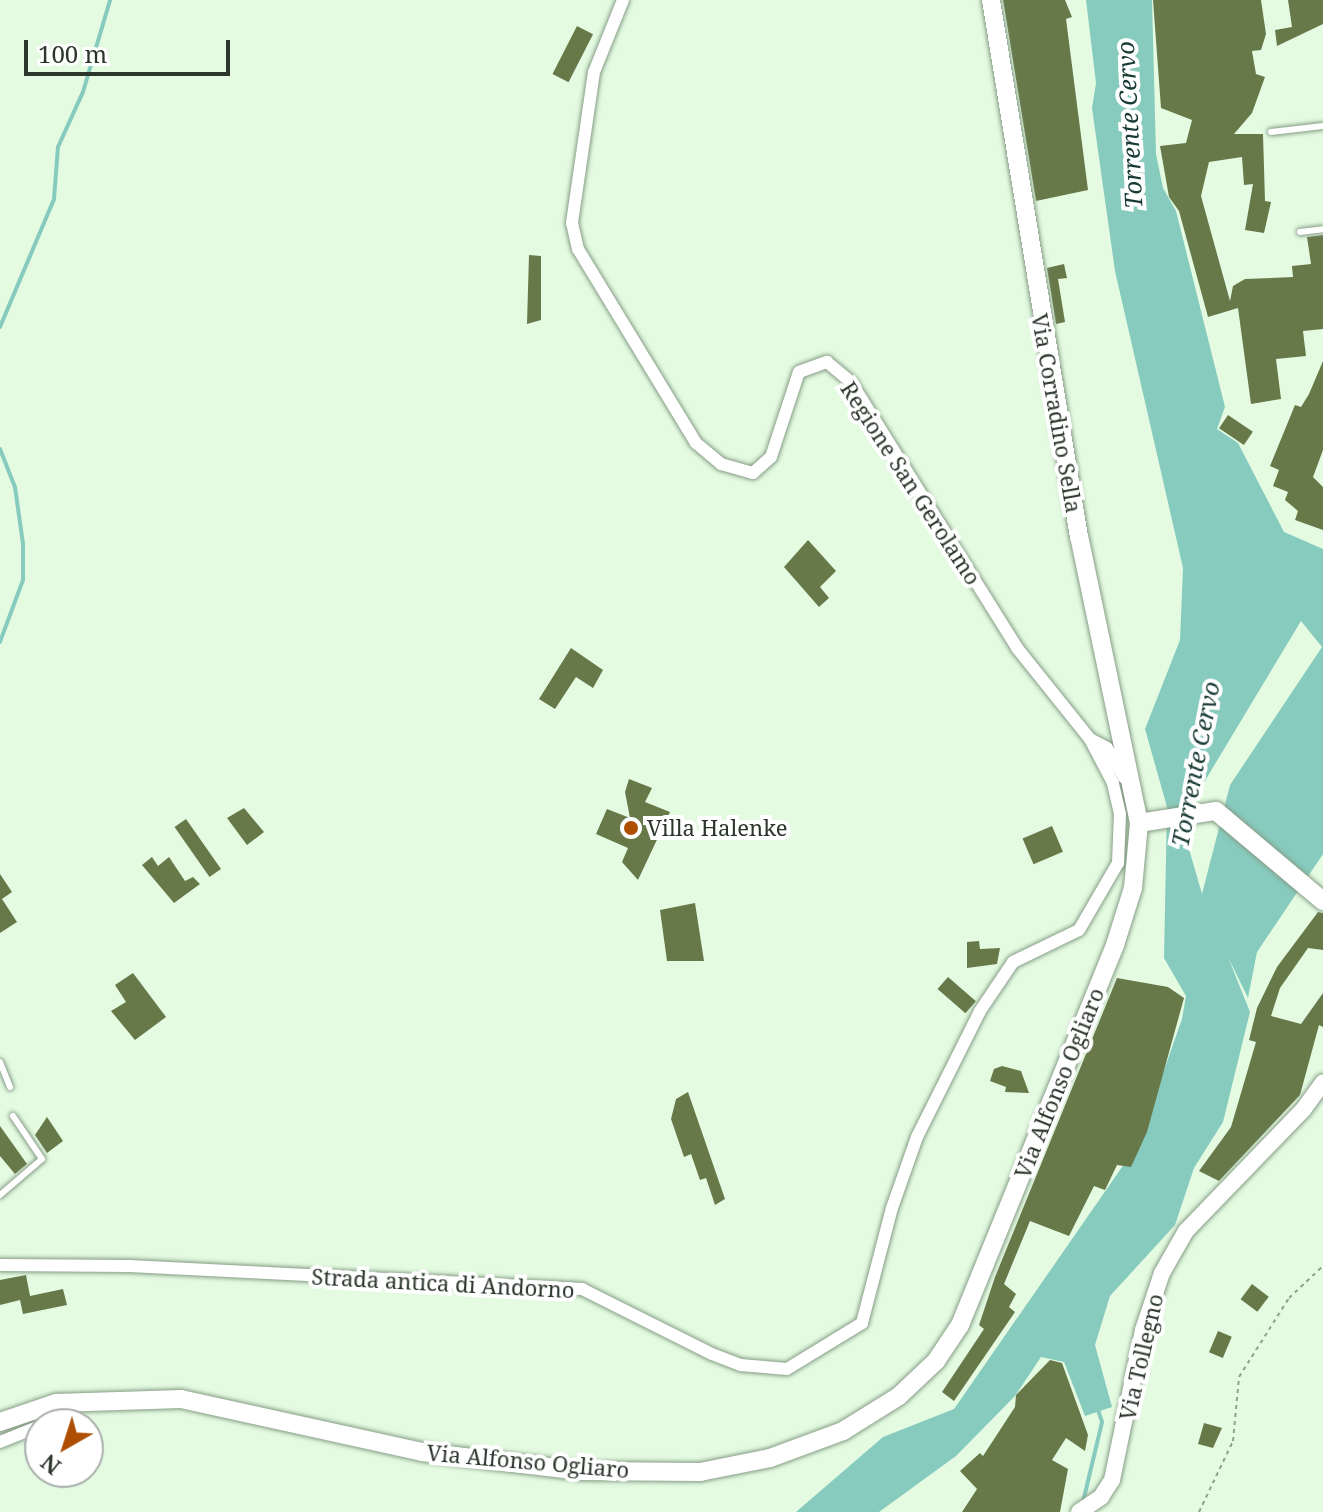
<!DOCTYPE html>
<html>
<head>
<meta charset="utf-8">
<style>
	body { margin:0 }
	#map { position:relative; width:1323px; height:1512px; overflow:hidden; background:#e4fbe2; font-family:"Noto Serif",serif }
	div>[style] { position:absolute }
	.water>* { inset:0; background:#87cbbe }
	.stream>* { height:4px; margin:-2px; padding:0 2px; transform-origin:2px; border-radius:2px; background:#87cbbe }
	.building>* { inset:0; background:#677849; transform-origin:0 0 }
	.path>* { height:2px; margin-top:-1px; transform-origin:0; background:repeating-linear-gradient(90deg,#91a190 0 4px,transparent 0 8px) }
	.roads { filter:drop-shadow(0 0 2px #879d86) drop-shadow(0 0 2px #879d86) }
	.service>* { height:6px; margin:-3px; padding:0 3px; transform-origin:3px; border-radius:3px; background:#fff }
	.minor>* { height:12px; margin:-6px; padding:0 6px; transform-origin:6px; border-radius:6px; background:#fff }
	.tertiary>* { height:16px; margin:-8px; padding:0 8px; transform-origin:8px; border-radius:8px; background:#fff }
	.secondary>* { height:18px; margin:-9px; padding:0 9px; transform-origin:9px; border-radius:9px; background:#fff }
	.dots>* { width:22px; height:22px; translate:-50% -50%; box-sizing:border-box; border:4px solid #fff; border-radius:50% }
	span { translate:-50% -50%; white-space:nowrap; text-align:center; line-height:1.15; -webkit-text-stroke:8px #fff; paint-order:stroke }
	.street-label { font-size:22px; color:#2d362d }
	.poi-label { font-size:22px; color:#2d362d }
	.left { translate:0 -50%; text-align:left }
	.water-label { font-size:24px; color:#193b35; font-style:italic }
	.north { position:absolute; left:24px; top:1408px; width:80px; height:80px; box-sizing:border-box; background:#fff; border:2px solid #abafab; border-radius:50%; rotate:219deg; font-size:22px; font-weight:700; line-height:32px; text-align:center; color:#2d362d }
	.north::after { content:''; display:block; margin:auto; width:28px; height:36px; background:#ae4e01; clip-path:polygon(50% 0,100% 100%,50% 72%,0 100%) }
	.scale { position:absolute; left:24px; top:40px; width:206px; height:36px; box-sizing:border-box; border:4px solid #2d362d; border-top:0; padding-left:10px; font-size:24px; line-height:28px; white-space:nowrap; color:#2d362d; -webkit-text-stroke:6px #fff; paint-order:stroke }
</style>
</head>
<body>
<div id="map">
	<div class="water">
		<i style="clip-path:polygon(evenodd,1086px 0,1152px 0,1156px 154px,1163px 188px,1176px 211px,1225px 407px,1217px 429px,1238px 443px,1284px 532px,1323px 549px,1323px 854px,1257px 952px,1248px 998px,1228px 957px,1250px 1012px,1223px 1122px,1194px 1168px,1175px 1225px,1110px 1296px,1095px 1345px,1112px 1407px,1085px 1416px,1064px 1362px,1041px 1357px,1015px 1396px,956px 1456px,879px 1512px,796px 1512px,883px 1437px,954px 1409px,1138px 1144px,1182px 1019px,1186px 996px,1164px 958px,1167px 807px,1145px 729px,1180px 640px,1183px 568px,1115px 271px,1092px 108px,1096px 83px,1086px 0,1301px 621px,1322px 647px,1230px 785px,1202px 894px,1189px 849px,1191px 804px,1301px 621px)"></i>
	</div>
	<div class="stream">
		<i style="left:0;top:327px;width:139px;rotate:-67.1deg"></i>
		<i style="left:54px;top:199px;width:52px;rotate:-85.6deg"></i>
		<i style="left:58px;top:147px;width:60px;rotate:-65.6deg"></i>
		<i style="left:83px;top:92px;width:96px;rotate:-73.6deg"></i>
		<i style="left:0;top:449px;width:41px;rotate:68.5deg"></i>
		<i style="left:15px;top:487px;width:58px;rotate:82deg"></i>
		<i style="left:23px;top:544px;width:36px;rotate:90deg"></i>
		<i style="left:23px;top:580px;width:66px;rotate:110.4deg"></i>
		<i style="left:1083px;top:1502px;width:82px;rotate:-76.6deg"></i>
		<i style="left:1102px;top:1422px;width:13px;rotate:-108deg"></i>
	</div>
	<div class="building">
		<i style="clip-path:polygon(1003px 0,1065px 0,1072px 17px,1066px 19px,1088px 190px,1036px 201px)"></i>
		<i style="clip-path:polygon(1153px 0,1261px 0,1266px 34px,1261px 50px,1252px 51px,1256px 74px,1265px 77px,1252px 113px,1234px 134px,1263px 134px,1265px 201px,1271px 202px,1264px 233px,1245px 230px,1253px 184px,1244px 185px,1242px 157px,1209px 162px,1201px 196px,1230px 301px,1233px 286px,1245px 279px,1293px 277px,1292px 266px,1311px 264px,1307px 237px,1323px 235px,1323px 329px,1303px 331px,1306px 356px,1276px 359px,1281px 399px,1251px 404px,1238px 308px,1208px 317px,1179px 211px,1169px 197px,1160px 146px,1186px 143px,1192px 120px,1161px 108px)"></i>
		<i style="clip-path:polygon(1288px 0,1323px 0,1323px 24px,1277px 46px,1275px 30px,1292px 27px)"></i>
		<i style="left:577px;top:26px;width:18px;height:54px;rotate:27deg"></i>
		<i style="clip-path:polygon(529px 255px,541px 256px,541px 320px,527px 324px)"></i>
		<i style="clip-path:polygon(1064px 264px,1067px 278px,1058px 279px,1065px 322px,1056px 324px,1047px 268px)"></i>
		<i style="clip-path:polygon(1323px 361px,1323px 450px,1313px 477px,1323px 487px,1323px 530px,1295px 520px,1298px 511px,1285px 500px,1288px 492px,1273px 486px,1279px 470px,1270px 466px,1295px 405px,1301px 407px,1309px 394px)"></i>
		<i style="left:1228px;top:415px;width:30px;height:16px;rotate:34deg"></i>
		<i style="clip-path:polygon(808px 540px,836px 571px,820px 587px,829px 598px,819px 607px,784px 567px)"></i>
		<i style="clip-path:polygon(571px 648px,603px 670px,593px 688px,576px 677px,555px 709px,539px 699px)"></i>
		<i style="clip-path:polygon(629px 779px,652px 788px,645px 802px,670px 812px,638px 880px,622px 862px,628px 848px,596px 834px,607px 809px,630px 818px,625px 792px)"></i>
		<i style="clip-path:polygon(244px 808px,264px 832px,247px 845px,227px 818px)"></i>
		<i style="left:186px;top:819px;width:61px;height:14px;rotate:55deg"></i>
		<i style="left:1052px;top:826px;width:28px;height:32px;rotate:67deg"></i>
		<i style="clip-path:polygon(152px 857px,158px 866px,169px 857px,185px 881px,193px 877px,200px 884px,174px 903px,142px 865px)"></i>
		<i style="clip-path:polygon(0 874px,12px 892px,2px 899px,17px 922px,0 933px)"></i>
		<i style="clip-path:polygon(695px 903px,704px 961px,667px 961px,660px 910px)"></i>
		<i style="clip-path:polygon(1318px 912px,1323px 913px,1323px 950px,1308px 948px,1280px 988px,1271px 1016px,1301px 1024px,1323px 993px,1323px 1027px,1319px 1025px,1300px 1095px,1219px 1181px,1199px 1171px,1231px 1127px,1256px 1042px,1249px 1040px,1257px 1008px,1277px 967px)"></i>
		<i style="clip-path:polygon(979px 941px,980px 949px,1000px 948px,997px 964px,967px 968px,967px 942px)"></i>
		<i style="clip-path:polygon(133px 973px,166px 1017px,135px 1040px,111px 1011px,126px 1002px,115px 985px)"></i>
		<i style="left:948px;top:977px;width:37px;height:16px;rotate:41deg"></i>
		<i style="clip-path:polygon(1117px 978px,1168px 987px,1184px 998px,1147px 1132px,1131px 1167px,1117px 1165px,1105px 1190px,1094px 1186px,1069px 1236px,1030px 1221px,1004px 1284px,1016px 1294px,1009px 1307px,1015px 1312px,954px 1401px,942px 1392px,984px 1329px,979px 1325px,995px 1277px)"></i>
		<i style="clip-path:polygon(1002px 1066px,1021px 1071px,1029px 1093px,1005px 1092px,1006px 1087px,990px 1081px,994px 1069px)"></i>
		<i style="clip-path:polygon(688px 1092px,725px 1199px,715px 1205px,706px 1178px,700px 1180px,691px 1154px,684px 1157px,671px 1119px,676px 1099px)"></i>
		<i style="clip-path:polygon(47px 1117px,63px 1141px,47px 1153px,35px 1135px)"></i>
		<i style="clip-path:polygon(0 1126px,27px 1164px,15px 1174px,0 1156px)"></i>
		<i style="clip-path:polygon(26px 1275px,30px 1296px,63px 1289px,67px 1305px,23px 1314px,20px 1300px,0 1305px,0 1280px)"></i>
		<i style="left:1252px;top:1284px;width:21px;height:19px;rotate:37deg"></i>
		<i style="left:1218px;top:1331px;width:15px;height:23px;rotate:23deg"></i>
		<i style="clip-path:polygon(1050px 1360px,1062px 1363px,1088px 1435px,1085px 1451px,1066px 1438px,1052px 1460px,1068px 1469px,1060px 1512px,962px 1512px,977px 1489px,960px 1471px,980px 1453px,983px 1456px,1015px 1407px,1016px 1395px)"></i>
		<i style="clip-path:polygon(1204px 1423px,1222px 1428px,1213px 1448px,1198px 1444px)"></i>
	</div>
	<div class="path">
		<i style="left:1199px;top:1512px;width:79px;rotate:-64.4deg"></i>
		<i style="left:1233px;top:1441px;width:64px;rotate:-84.6deg"></i>
		<i style="left:1239px;top:1377px;width:93px;rotate:-57.7deg"></i>
		<i style="left:1289px;top:1298px;width:47px;rotate:-43.3deg"></i>
	</div>
	<div class="roads">
		<div class="service">
			<i style="left:1271px;top:132px;width:52px;rotate:-6.6deg"></i>
			<i style="left:1300px;top:232px;width:23px;rotate:-7deg"></i>
			<i style="left:0;top:1062px;width:27px;rotate:68deg"></i>
			<i style="left:0;top:1195px;width:55px;rotate:-40.6deg"></i>
			<i style="left:42px;top:1159px;width:52px;rotate:-124deg"></i>
		</div>
		<div class="minor">
			<i style="left:623px;top:0;width:78px;rotate:111.9deg"></i>
			<i style="left:594px;top:72px;width:153px;rotate:98.3deg"></i>
			<i style="left:572px;top:223px;width:27px;rotate:77deg"></i>
			<i style="left:578px;top:249px;width:227px;rotate:58.7deg"></i>
			<i style="left:696px;top:443px;width:33px;rotate:40deg"></i>
			<i style="left:721px;top:464px;width:33px;rotate:16deg"></i>
			<i style="left:753px;top:473px;width:24px;rotate:-42deg"></i>
			<i style="left:771px;top:457px;width:89px;rotate:-71.8deg"></i>
			<i style="left:799px;top:372px;width:30px;rotate:-20deg"></i>
			<i style="left:827px;top:362px;width:31px;rotate:40deg"></i>
			<i style="left:851px;top:382px;width:314px;rotate:58deg"></i>
			<i style="left:1017px;top:648px;width:117px;rotate:51.3deg"></i>
			<i style="left:0;top:1265px;width:129px;rotate:0.4deg"></i>
			<i style="left:129px;top:1266px;width:454px;rotate:2.9deg"></i>
			<i style="left:582px;top:1289px;width:145px;rotate:26.6deg"></i>
			<i style="left:712px;top:1354px;width:31px;rotate:21deg"></i>
			<i style="left:741px;top:1365px;width:46px;rotate:5deg"></i>
			<i style="left:787px;top:1369px;width:88px;rotate:-31.5deg"></i>
			<i style="left:862px;top:1323px;width:119px;rotate:-75.4deg"></i>
			<i style="left:892px;top:1208px;width:75px;rotate:-70.6deg"></i>
			<i style="left:917px;top:1137px;width:141px;rotate:-63.4deg"></i>
			<i style="left:980px;top:1011px;width:59px;rotate:-56deg"></i>
			<i style="left:1013px;top:962px;width:73px;rotate:-25.9deg"></i>
			<i style="left:1079px;top:930px;width:78px;rotate:-59.8deg"></i>
			<i style="left:1118px;top:863px;width:49px;rotate:-87.7deg"></i>
			<i style="left:1120px;top:814px;width:32px;rotate:-103deg"></i>
			<i style="left:1113px;top:783px;width:50px;rotate:-117.6deg"></i>
			<i style="left:1090px;top:739px;width:19px;rotate:28deg"></i>
			<i style="left:1107px;top:748px;width:34px;rotate:60deg"></i>
			<i style="left:44px;top:1424px;width:39px;rotate:-30deg"></i>
			<i style="left:0;top:1442px;width:43px;rotate:-21.8deg"></i>
		</div>
		<div class="tertiary">
			<i style="left:1079px;top:1512px;width:27px;rotate:-34deg"></i>
			<i style="left:1101px;top:1497px;width:20px;rotate:-57deg"></i>
			<i style="left:1112px;top:1480px;width:153px;rotate:-78.3deg"></i>
			<i style="left:1143px;top:1330px;width:60px;rotate:-71.6deg"></i>
			<i style="left:1162px;top:1273px;width:48px;rotate:-60.3deg"></i>
			<i style="left:1186px;top:1231px;width:168px;rotate:-46deg"></i>
			<i style="left:1303px;top:1110px;width:34px;rotate:-54deg"></i>
		</div>
		<div class="secondary">
			<i style="left:1139px;top:823px;width:78px;rotate:-8.9deg"></i>
			<i style="left:1216px;top:811px;width:140px;rotate:40.1deg"></i>
			<i style="left:0;top:1422px;width:59px;rotate:-18.7deg"></i>
			<i style="left:56px;top:1403px;width:125px;rotate:-1.8deg"></i>
			<i style="left:181px;top:1399px;width:247px;rotate:12.4deg"></i>
			<i style="left:422px;top:1452px;width:160px;rotate:6.8deg"></i>
			<i style="left:581px;top:1471px;width:119px;rotate:0.5deg"></i>
			<i style="left:700px;top:1472px;width:71px;rotate:-11.3deg"></i>
			<i style="left:770px;top:1458px;width:78px;rotate:-20.3deg"></i>
			<i style="left:843px;top:1431px;width:66px;rotate:-32deg"></i>
			<i style="left:899px;top:1396px;width:51px;rotate:-43.4deg"></i>
			<i style="left:936px;top:1361px;width:43px;rotate:-56.3deg"></i>
			<i style="left:960px;top:1325px;width:410px;rotate:-67.8deg"></i>
			<i style="left:1115px;top:945px;width:60px;rotate:-72.5deg"></i>
			<i style="left:1133px;top:888px;width:65px;rotate:-84.7deg"></i>
			<i style="left:1139px;top:823px;width:292px;rotate:-101.8deg"></i>
			<i style="left:1079px;top:537px;width:544px;rotate:-99.31deg"></i>
		</div>
	</div>
	<div class="dots">
		<i style="left:631px;top:828px;background:#ae4e01"></i>
	</div>
	<div class="street-label">
		<span style="left:1057px;top:413px;rotate:80deg">Via Corradino Sella</span>
		<span style="left:911px;top:483px;rotate:57deg">Regione San Gerolamo</span>
		<span style="left:1059px;top:1083px;rotate:-68deg">Via Alfonso Ogliaro</span>
		<span style="left:443px;top:1283px;rotate:3deg">Strada antica di Andorno</span>
		<span style="left:1141px;top:1357px;rotate:-77deg">Via Tollegno</span>
		<span style="left:528px;top:1461px;rotate:5deg">Via Alfonso Ogliaro</span>
	</div>
	<div class="poi-label">
		<span class="left" style="left:647px;top:828px">Villa Halenke</span>
	</div>
	<div class="water-label">
		<span style="left:1129px;top:125px;rotate:-93deg">Torrente Cervo</span>
		<span style="left:1195px;top:764px;rotate:-79deg">Torrente Cervo</span>
	</div>
	<div class="north">N</div>
	<div class="scale">100 m</div>
</div>
</body>
</html>
